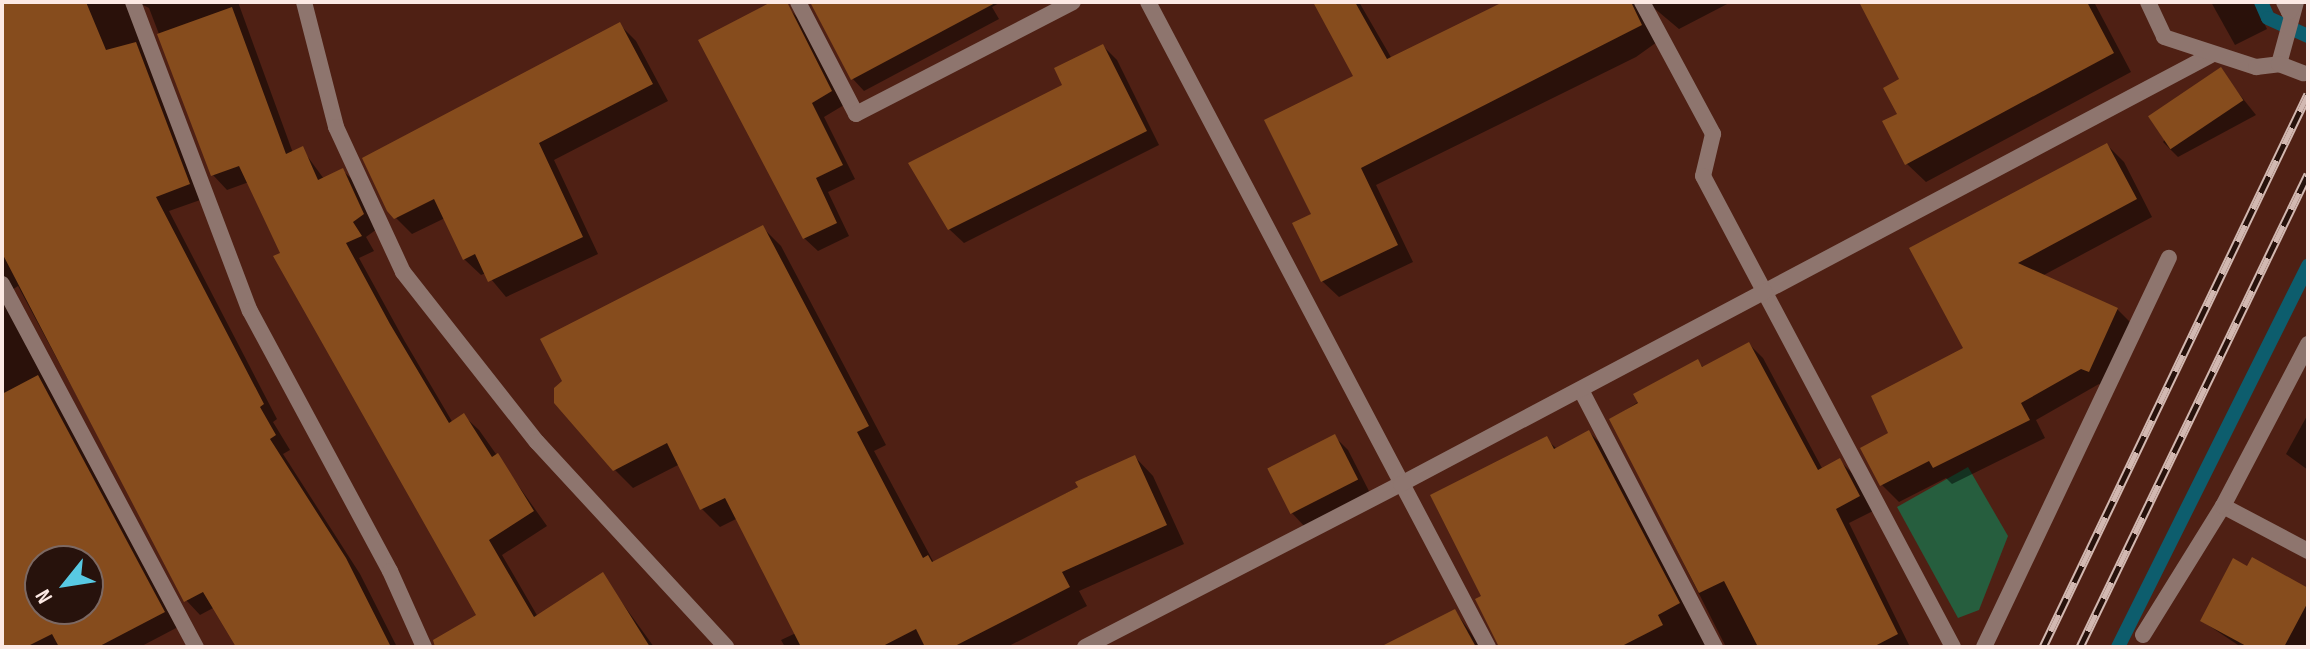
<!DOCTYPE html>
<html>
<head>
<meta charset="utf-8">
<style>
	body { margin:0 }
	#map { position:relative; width:2310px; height:649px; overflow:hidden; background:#4f2014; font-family:"Sofia Sans Condensed",sans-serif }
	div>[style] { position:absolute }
	.green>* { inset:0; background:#265e3e }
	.shadow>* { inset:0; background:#0007 }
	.stream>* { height:14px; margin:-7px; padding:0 7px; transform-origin:7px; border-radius:7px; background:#0d5d6d }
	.building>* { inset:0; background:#864c1d; transform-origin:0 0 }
	.service>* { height:16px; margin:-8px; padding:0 8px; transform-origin:8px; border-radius:8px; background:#8e756e }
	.minor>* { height:16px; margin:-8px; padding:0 8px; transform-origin:8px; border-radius:8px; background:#8e756e }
	.tertiary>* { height:16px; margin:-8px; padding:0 8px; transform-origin:8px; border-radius:8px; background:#8e756e }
	.rail>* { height:9px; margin-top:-4.5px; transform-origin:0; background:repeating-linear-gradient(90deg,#27120c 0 18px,#d2b8b1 0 36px); box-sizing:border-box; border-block:2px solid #d2b8b1 }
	span { translate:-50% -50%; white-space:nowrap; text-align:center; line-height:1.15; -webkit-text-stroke:8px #27120c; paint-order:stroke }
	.frame { position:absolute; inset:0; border:4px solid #fce9e4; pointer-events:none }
	.north { position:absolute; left:24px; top:545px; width:80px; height:80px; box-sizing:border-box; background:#27120c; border:2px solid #7c6862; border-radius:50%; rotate:240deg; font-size:22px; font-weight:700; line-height:32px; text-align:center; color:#fce9e4 }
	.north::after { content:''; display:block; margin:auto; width:28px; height:36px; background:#58c9e3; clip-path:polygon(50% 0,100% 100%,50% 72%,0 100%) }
</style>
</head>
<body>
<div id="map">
	<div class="green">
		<i style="clip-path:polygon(1968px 467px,2008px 536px,1979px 610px,1958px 618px,1897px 507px)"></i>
	</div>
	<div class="shadow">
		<i style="clip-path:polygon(evenodd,2px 2px,238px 2px,293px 153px,302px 149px,324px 179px,342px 170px,357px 184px,377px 229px,366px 237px,374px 251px,359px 258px,404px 340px,453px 423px,464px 416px,479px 430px,547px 526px,502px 555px,538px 617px,602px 575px,654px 647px,436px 647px,478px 616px,249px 182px,227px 190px,213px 175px,149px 8px,143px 5px,136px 22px,203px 199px,169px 211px,277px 419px,273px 422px,290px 450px,283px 454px,360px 574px,397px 647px,238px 647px,215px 607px,200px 615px,186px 600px,18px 286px,6px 294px,178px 627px,140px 647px,2px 647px,2px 2px,40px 561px,88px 561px,88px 609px,40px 609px,40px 561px)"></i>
		<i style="clip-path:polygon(812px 2px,1001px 2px,992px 7px,999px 19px,864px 91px,852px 78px)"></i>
		<i style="clip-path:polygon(1323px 2px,1359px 2px,1392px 59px,1508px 2px,1731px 2px,1679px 29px,1654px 8px,1647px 20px,1657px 42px,1636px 57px,1376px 185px,1413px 262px,1339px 297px,1322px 281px,1314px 215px,1356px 77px)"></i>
		<i style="clip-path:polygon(1861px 2px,2094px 2px,2131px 72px,1926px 182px,1907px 164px,1899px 115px,1902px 80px)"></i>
		<i style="clip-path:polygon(2211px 2px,2254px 2px,2267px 29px,2235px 45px)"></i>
		<i style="clip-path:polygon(787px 7px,801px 21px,844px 105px,824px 117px,855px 179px,828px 192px,849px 236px,818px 251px,804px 238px)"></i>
		<i style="clip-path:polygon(620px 25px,636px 41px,668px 101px,554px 160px,598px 254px,506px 297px,486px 273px,481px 275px,464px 259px,445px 218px,412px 234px,396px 218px)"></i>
		<i style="clip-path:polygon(1103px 46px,1117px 60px,1159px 145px,964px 243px,949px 229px)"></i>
		<i style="clip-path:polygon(2220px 70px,2256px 115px,2178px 157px,2163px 142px)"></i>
		<i style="clip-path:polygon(2107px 145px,2124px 162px,2152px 217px,2042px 276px,2117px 309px,2134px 326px,2107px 388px,2099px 384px,2036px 420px,2045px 438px,1952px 484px,1946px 478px,1899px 502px,1882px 485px,1891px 434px,1966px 348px,1911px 248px)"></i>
		<i style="clip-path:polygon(762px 227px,781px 246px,886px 445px,874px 451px,934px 563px,1135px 457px,1153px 476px,1184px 544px,1079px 591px,1087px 606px,1007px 647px,785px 647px,781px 640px,796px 633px,738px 518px,720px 527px,702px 509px,680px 464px,633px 488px,615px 470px)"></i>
		<i style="clip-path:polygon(1749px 344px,1763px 358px,1823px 470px,1840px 461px,1854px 475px,1873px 511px,1849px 523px,1910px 647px,1726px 647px,1611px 420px,1698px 362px,1704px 368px)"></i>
		<i style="clip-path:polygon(2308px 414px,2308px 470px,2286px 454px)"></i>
		<i style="clip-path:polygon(1589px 432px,1603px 446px,1708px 647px,1501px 647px,1483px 597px,1546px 439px,1557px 449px)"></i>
		<i style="clip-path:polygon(1334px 436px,1348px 450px,1371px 495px,1305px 527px,1291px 512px)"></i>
		<i style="clip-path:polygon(2308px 590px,2308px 647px,2241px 647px,2202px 621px)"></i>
		<i style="clip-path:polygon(1455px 611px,1481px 647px,1388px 647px)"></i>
	</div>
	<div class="stream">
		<i style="left:2261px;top:2px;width:17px;rotate:66deg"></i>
		<i style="left:2268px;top:18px;width:44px;rotate:24.2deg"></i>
		<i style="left:2118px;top:647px;width:426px;rotate:-63.5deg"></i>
	</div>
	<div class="building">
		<i style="clip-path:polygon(2px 2px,86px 2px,106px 50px,136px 42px,190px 184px,156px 197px,264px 404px,260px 407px,276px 435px,270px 439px,346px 558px,391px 647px,236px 647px,203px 592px,184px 602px,2px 253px)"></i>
		<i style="clip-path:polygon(771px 2px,787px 2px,832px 91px,812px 103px,843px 165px,816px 178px,837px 223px,803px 239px,698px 40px)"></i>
		<i style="clip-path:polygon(810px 2px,997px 2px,851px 80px)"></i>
		<i style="clip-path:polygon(1313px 2px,1355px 2px,1387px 59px,1503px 2px,1631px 2px,1642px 25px,1361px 168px,1398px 245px,1321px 282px,1292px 223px,1311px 214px,1264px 120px,1353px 76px)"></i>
		<i style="clip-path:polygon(1859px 2px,2087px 2px,2114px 53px,1905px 165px,1882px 121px,1897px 114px,1883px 88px,1899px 79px)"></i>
		<i style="clip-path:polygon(232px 7px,286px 154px,303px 146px,318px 180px,343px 168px,364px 214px,353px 222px,362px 236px,346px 243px,390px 324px,449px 423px,464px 413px,492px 457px,498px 453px,534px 511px,489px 540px,534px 617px,603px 572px,650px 647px,435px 647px,433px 640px,476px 615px,273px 256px,280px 253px,239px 166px,211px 176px,157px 34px)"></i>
		<i style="clip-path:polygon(620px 22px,653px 84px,539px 143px,583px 237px,488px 282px,475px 254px,463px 260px,434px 199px,394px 219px,387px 211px,362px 158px)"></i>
		<i style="clip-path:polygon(1103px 44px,1147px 131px,948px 230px,908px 163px,1062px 85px,1054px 68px)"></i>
		<i style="left:2221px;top:67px;width:40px;height:88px;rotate:56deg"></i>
		<i style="clip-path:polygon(2107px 143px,2137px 199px,2018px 263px,2118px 308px,2089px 372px,2081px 369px,2021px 403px,2030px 420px,1933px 468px,1929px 461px,1880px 486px,1860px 448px,1888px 433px,1871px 396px,1963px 348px,1909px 248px)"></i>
		<i style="clip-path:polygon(763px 225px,869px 426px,857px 432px,923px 558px,928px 555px,932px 562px,1078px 487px,1075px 482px,1135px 455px,1167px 525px,1062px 572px,1070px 587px,953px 647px,925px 647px,916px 629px,881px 647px,801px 647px,725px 498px,700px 510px,667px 443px,613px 471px,554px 403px,554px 388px,562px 381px,540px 339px)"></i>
		<i style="clip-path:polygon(1749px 342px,1818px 470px,1840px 458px,1860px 496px,1836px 509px,1898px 634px,1873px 647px,1758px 647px,1724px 581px,1699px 593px,1609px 419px,1638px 403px,1633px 394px,1698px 359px,1702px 367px)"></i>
		<i style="clip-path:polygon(evenodd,38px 375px,165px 612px,98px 647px,59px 647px,52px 634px,26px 647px,2px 647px,2px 394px,38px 375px,40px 561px,88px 561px,88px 609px,40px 609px,40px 561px)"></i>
		<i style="clip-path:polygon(1589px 430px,1680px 603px,1658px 615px,1663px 625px,1620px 647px,1499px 647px,1475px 599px,1481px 596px,1430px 495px,1547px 436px,1554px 449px)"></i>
		<i style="left:1335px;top:434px;width:51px;height:76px;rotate:63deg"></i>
		<i style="clip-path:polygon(2252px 557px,2308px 588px,2308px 602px,2284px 647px,2248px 647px,2200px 621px,2233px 558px,2247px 566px)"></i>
		<i style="clip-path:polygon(1455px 609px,1476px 647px,1380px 647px)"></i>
	</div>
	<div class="service">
		<i style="left:2279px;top:64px;width:64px;rotate:-74.7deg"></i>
		<i style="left:1764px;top:292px;width:506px;rotate:-27.93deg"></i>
		<i style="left:1085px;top:647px;width:356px;rotate:-27.3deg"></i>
	</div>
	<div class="minor">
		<i style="left:133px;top:2px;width:330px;rotate:69.3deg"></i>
		<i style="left:250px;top:311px;width:295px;rotate:61.7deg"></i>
		<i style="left:390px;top:571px;width:83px;rotate:65.9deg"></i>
		<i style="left:304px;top:2px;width:129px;rotate:75.6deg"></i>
		<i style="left:336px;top:127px;width:160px;rotate:65.2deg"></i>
		<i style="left:403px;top:272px;width:216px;rotate:51.8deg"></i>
		<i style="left:537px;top:442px;width:279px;rotate:47.3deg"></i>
		<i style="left:798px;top:2px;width:126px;rotate:62.6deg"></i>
		<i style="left:856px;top:114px;width:244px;rotate:-27.3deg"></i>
		<i style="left:1148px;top:2px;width:729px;rotate:62.2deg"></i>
		<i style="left:1642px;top:2px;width:150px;rotate:61.7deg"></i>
		<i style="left:1713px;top:134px;width:43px;rotate:103.4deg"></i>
		<i style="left:1703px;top:176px;width:533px;rotate:62.04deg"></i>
		<i style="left:2148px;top:2px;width:38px;rotate:65deg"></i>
		<i style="left:2164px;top:37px;width:97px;rotate:18.1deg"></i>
		<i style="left:2256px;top:67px;width:23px;rotate:-7deg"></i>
		<i style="left:2279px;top:64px;width:26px;rotate:21deg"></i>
		<i style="left:2284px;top:2px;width:11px;rotate:63deg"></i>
		<i style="left:2289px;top:12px;width:11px;rotate:-63deg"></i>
		<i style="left:2px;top:284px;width:412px;rotate:61.9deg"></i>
		<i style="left:1581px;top:390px;width:290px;rotate:62.5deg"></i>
		<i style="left:1401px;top:484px;width:411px;rotate:-27.9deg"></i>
		<i style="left:2143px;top:635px;width:152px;rotate:-58.2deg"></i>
		<i style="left:2223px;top:506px;width:96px;rotate:27.9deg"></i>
		<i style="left:1984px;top:647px;width:431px;rotate:-64.6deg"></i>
	</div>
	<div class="tertiary">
		<i style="left:2223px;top:506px;width:183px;rotate:-62.3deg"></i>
	</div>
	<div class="rail">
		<i style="left:2043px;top:647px;width:613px;rotate:-64.4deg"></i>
		<i style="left:2080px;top:647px;width:525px;rotate:-64.26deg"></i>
	</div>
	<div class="frame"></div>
	<div class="north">N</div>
</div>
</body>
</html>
